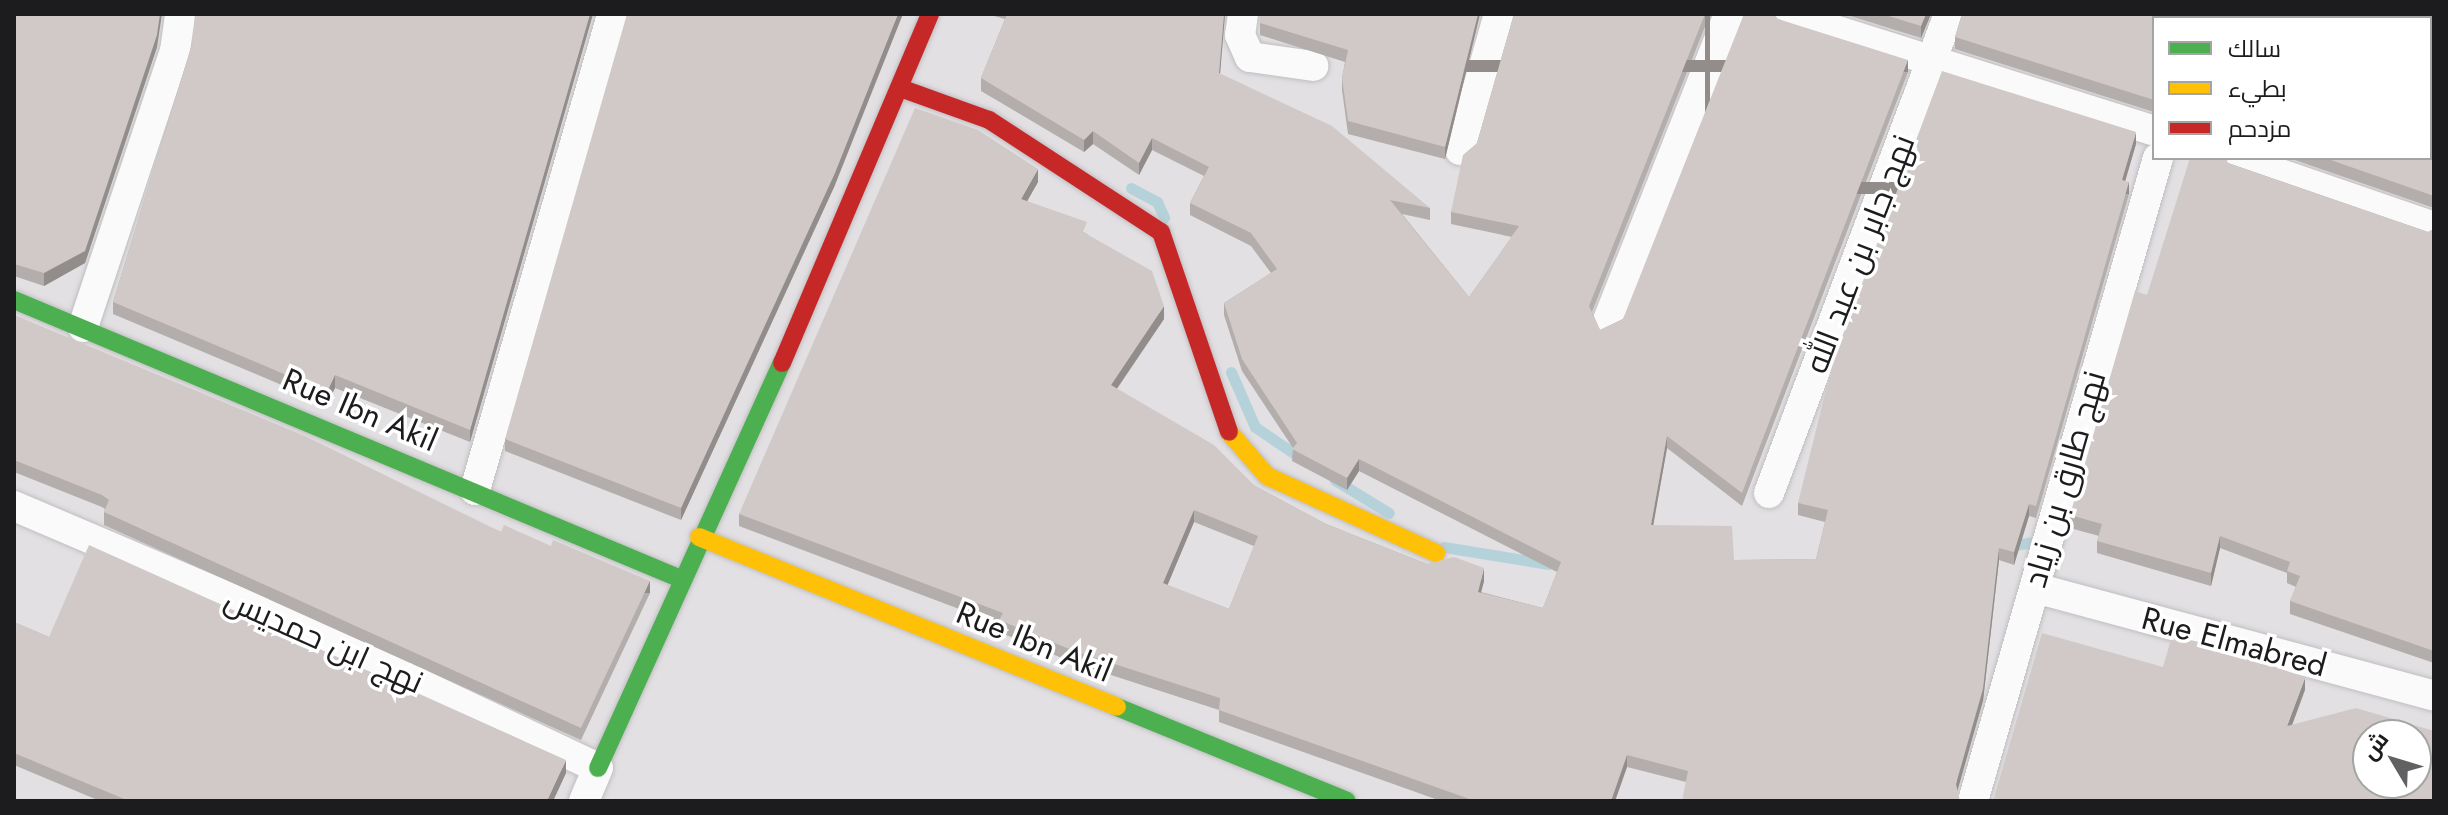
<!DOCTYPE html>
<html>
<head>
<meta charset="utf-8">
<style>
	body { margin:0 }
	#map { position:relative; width:2448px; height:815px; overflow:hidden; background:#e2e0e3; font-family:Jost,Cairo,sans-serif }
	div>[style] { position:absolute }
	.stream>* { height:11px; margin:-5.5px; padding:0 5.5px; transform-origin:5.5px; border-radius:5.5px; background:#b5d2db }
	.roads { filter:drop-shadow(0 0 2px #c0bec1) drop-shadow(0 0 2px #c0bec1) }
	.street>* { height:30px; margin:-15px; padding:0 15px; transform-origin:15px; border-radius:15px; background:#fbfafb }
	.fast>* { height:18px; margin:-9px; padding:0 9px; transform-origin:9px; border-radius:9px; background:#4caf50 }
	.slow>* { height:18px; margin:-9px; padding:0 9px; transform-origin:9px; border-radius:9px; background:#ffc107 }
	.jam>* { height:18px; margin:-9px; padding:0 9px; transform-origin:9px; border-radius:9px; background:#c62828 }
	.wall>* { inset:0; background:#b3adab }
	.shaded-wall>* { inset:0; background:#928d8b; transform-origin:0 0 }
	.building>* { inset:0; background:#d0c9c7; transform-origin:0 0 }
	span { translate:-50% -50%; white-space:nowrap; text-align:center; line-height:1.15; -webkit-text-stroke:7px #fff; paint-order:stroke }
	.street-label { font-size:32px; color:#1c1b1d }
	.frame { position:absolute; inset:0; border:16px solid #1c1b1d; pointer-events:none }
	.legend { position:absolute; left:2152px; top:16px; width:280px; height:144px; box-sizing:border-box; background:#fff; border:2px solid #a4a4a5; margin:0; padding:10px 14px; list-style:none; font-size:24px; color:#1c1b1d }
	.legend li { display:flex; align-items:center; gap:16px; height:40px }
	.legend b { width:40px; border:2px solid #a4a4a5 }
	.north { position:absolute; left:2352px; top:719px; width:80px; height:80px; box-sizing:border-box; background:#fff; border:2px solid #a4a4a5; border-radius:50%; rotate:308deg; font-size:22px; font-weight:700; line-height:32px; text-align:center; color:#1c1b1d }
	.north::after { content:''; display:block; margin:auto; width:28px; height:36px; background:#616062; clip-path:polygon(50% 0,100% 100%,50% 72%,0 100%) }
</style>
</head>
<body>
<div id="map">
	<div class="stream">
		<i style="left:1131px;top:188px;width:30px;rotate:28deg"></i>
		<i style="left:1157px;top:202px;width:17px;rotate:65deg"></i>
		<i style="left:1231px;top:372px;width:60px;rotate:66.4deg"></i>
		<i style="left:1255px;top:427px;width:59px;rotate:34deg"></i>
		<i style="left:1335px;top:480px;width:63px;rotate:31.4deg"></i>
		<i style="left:2008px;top:546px;width:38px;rotate:-9deg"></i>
		<i style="left:1444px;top:547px;width:106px;rotate:9.2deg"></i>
	</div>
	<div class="roads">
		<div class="street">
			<i style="left:1243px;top:14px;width:21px;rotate:98deg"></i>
			<i style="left:1240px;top:35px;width:24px;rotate:66deg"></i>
			<i style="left:1250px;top:57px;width:64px;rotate:8.1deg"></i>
			<i style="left:1784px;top:14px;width:388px;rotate:17.5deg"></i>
			<i style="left:2296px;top:14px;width:17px;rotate:13deg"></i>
			<i style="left:2201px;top:18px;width:4px;rotate:-76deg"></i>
			<i style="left:2373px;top:18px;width:4px;rotate:-76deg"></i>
			<i style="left:2430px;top:50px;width:4px;rotate:14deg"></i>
			<i style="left:1460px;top:150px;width:141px;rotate:-74deg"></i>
			<i style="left:2234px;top:158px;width:212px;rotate:19deg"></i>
			<i style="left:1606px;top:325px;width:334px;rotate:-68.4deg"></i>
			<i style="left:83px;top:327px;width:291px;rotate:-71.6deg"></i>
			<i style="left:175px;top:51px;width:37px;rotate:-82deg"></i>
			<i style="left:475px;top:490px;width:495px;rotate:-73.9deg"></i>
			<i style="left:1769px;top:493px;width:512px;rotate:-69.4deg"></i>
			<i style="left:14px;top:506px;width:334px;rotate:23.1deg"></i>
			<i style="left:321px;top:637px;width:306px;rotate:25.3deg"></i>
			<i style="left:598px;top:768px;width:36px;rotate:113deg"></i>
			<i style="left:2035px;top:588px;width:413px;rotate:15.1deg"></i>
			<i style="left:1973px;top:801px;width:669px;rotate:-73.95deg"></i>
		</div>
		<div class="fast">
			<i style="left:14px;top:300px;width:723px;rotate:22.7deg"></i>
			<i style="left:1117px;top:707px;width:248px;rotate:22.2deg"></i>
			<i style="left:598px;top:768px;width:445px;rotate:-65.6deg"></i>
		</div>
		<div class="slow">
			<i style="left:1229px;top:432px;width:58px;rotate:49.2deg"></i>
			<i style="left:1267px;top:476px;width:186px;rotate:24.5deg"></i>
			<i style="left:699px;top:537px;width:451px;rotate:22.1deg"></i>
		</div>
		<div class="jam">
			<i style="left:903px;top:89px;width:91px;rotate:19.8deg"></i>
			<i style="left:989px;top:120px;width:205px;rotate:33.1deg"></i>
			<i style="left:1161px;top:232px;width:211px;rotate:71.2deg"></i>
			<i style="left:782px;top:363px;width:379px;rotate:-67deg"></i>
		</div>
	</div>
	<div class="wall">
		<i style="clip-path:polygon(14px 14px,157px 47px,85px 263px,44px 286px,14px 276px)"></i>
		<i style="clip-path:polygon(593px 14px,470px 442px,335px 388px,327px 404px,113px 314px,113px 302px,193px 41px)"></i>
		<i style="clip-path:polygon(evenodd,986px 14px,1225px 14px,1220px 74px,1430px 208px,1430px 220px,1402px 214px,1469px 297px,1512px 237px,1451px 224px,1451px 212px,1477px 143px,1514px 14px,1710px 14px,1592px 312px,1600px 330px,1623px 319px,1778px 19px,1908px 72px,1742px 506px,1667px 448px,1653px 525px,1734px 560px,1816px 559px,1825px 522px,1798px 515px,1798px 503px,2136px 144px,2125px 181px,2129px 194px,2036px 518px,2029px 516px,2014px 565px,1999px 560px,1983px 701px,1686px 782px,1627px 767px,1615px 801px,1441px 801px,1219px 722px,1219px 710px,1074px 663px,999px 632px,999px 624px,739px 526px,739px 514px,1038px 182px,1027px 201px,1087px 234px,1164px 319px,1117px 389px,1255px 486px,1326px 524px,1427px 564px,1484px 581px,1481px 592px,1543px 608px,1557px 572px,1359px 471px,1347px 490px,1292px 461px,1293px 448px,1242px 371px,1224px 315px,1224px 303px,1271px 273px,1251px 246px,1190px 215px,1190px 203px,1204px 176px,1152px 150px,1139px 175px,1093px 144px,1084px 152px,981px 91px,981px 78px,1005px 19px,986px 14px,1194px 522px,1254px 546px,1229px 609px,1167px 585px,1194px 522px)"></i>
		<i style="clip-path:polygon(1260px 14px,1480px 14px,1445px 159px,1348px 134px,1342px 90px,1342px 78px,1345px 62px,1260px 35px)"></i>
		<i style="clip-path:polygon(1844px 14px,1931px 14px,1921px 38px)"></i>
		<i style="clip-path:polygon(1962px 14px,2178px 14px,2177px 18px,2154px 18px,2154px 112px,1955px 49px,1955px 37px)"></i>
		<i style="clip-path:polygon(2434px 64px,2434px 208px,2289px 158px,2430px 158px)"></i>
		<i style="clip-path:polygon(2228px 163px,2428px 232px,2434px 229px,2434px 663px,2290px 614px,2290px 601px,2296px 587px,2287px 583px,2287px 573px,2220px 548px,2211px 586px,2097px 553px,2097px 541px,2099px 536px,2070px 528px,2070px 515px,2147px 295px)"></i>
		<i style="clip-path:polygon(835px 185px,681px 520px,505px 451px,505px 439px)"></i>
		<i style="clip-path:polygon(14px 315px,501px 532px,650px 593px,581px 740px,104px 525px,104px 512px,105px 509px,102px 507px,14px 472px)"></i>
		<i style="clip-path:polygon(14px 622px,49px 637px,566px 773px,553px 801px,100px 801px,14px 765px)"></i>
	</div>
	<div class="shaded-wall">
		<i style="clip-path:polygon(160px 14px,162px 14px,157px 47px,85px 263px,44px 286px,44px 273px)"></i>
		<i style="clip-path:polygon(590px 14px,593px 14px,470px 442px,470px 430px)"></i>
		<i style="clip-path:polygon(898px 14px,903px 14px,835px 185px,681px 520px,681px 508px)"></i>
		<i style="clip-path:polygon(1224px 14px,1225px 14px,1219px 86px,1219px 73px)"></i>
		<i style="clip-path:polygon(1478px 14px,1480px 14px,1445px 159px,1445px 147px)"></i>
		<i style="left:1705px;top:14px;width:5px;height:314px"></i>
		<i style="clip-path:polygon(1926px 14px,1931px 14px,1921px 38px,1921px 26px)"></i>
		<i style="left:1908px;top:60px;width:12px;height:464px;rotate:90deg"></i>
		<i style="clip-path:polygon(1093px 131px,1093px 144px,1084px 152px,1084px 140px)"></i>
		<i style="clip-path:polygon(2136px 132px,2136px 144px,2122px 192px,2122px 180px)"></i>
		<i style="clip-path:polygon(1152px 138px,1152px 150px,1139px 175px,1139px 163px)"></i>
		<i style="clip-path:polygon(1038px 169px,1038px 182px,1021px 212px,1021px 199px)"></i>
		<i style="left:2129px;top:182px;width:12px;height:337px;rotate:90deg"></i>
		<i style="clip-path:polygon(1164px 306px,1164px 319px,1111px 397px,1111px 385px)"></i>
		<i style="clip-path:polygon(335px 375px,335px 388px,327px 404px,327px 392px)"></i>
		<i style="clip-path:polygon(1667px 436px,1667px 448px,1651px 538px,1651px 525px)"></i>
		<i style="clip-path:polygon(1359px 459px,1359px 471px,1347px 490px,1347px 478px)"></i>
		<i style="clip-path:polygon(2029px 504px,2029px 516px,2014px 565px,2014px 552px)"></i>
		<i style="clip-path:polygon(1194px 510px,1194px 522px,1163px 596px,1163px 583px)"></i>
		<i style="clip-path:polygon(2220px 536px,2220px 548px,2211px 586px,2211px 573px)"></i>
		<i style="clip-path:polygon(1999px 548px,1999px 560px,1983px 701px,1956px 796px,1956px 784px)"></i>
		<i style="clip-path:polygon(1484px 568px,1484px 581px,1478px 604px,1478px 592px)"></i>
		<i style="left:650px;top:581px;width:12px;height:162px;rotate:90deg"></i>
		<i style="clip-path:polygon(2305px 678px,2305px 690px,2287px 739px,2287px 726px)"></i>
		<i style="clip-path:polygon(1627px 755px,1627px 767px,1615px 801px,1611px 801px)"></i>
		<i style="clip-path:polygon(566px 760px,566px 773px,553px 801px,547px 801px)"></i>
	</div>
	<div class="building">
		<i style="clip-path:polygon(14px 14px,160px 14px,157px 35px,85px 251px,44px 273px,14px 264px)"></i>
		<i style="clip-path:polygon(195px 14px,590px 14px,470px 430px,335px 375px,327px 392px,113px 302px,193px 41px)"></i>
		<i style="clip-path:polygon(627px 14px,898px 14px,835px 173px,681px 508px,505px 439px)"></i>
		<i style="clip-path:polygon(evenodd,1007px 14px,1224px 14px,1219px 73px,1332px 126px,1430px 208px,1390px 200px,1469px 297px,1519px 226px,1451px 212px,1463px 155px,1477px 143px,1514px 14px,1705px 14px,1589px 306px,1600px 330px,1623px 319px,1744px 14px,1774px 14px,1778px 19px,1908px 60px,1742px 493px,1667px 436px,1651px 525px,1732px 526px,1734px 560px,1816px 559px,1828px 510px,1798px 503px,1833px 361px,1942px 71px,2136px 132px,2122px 180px,2129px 182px,2036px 506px,2029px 504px,2014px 552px,1999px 548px,1983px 689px,1956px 784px,1960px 801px,1974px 801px,1682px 801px,1688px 771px,1627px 755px,1611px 801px,1475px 801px,1219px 710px,1220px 698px,1074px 651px,999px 620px,1003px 613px,739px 514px,915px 108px,978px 130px,1038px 169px,1021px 199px,1087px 222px,1083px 232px,1152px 271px,1164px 306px,1111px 385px,1214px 445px,1255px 486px,1326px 524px,1427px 564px,1454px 557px,1484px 568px,1478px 592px,1543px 608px,1561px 562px,1359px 459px,1347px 478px,1292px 449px,1297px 443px,1242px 359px,1224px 303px,1277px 269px,1251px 233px,1190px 203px,1209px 167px,1152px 138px,1139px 163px,1093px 131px,1084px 140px,981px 78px,1007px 14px,1194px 510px,1258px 536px,1229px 609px,1163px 583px,1194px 510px)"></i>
		<i style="clip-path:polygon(1260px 14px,1478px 14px,1445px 147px,1348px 121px,1342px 78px,1348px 50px,1260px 23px)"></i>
		<i style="clip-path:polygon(1882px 14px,1926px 14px,1921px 26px)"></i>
		<i style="clip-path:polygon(1962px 14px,2175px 14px,2174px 18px,2154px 18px,2154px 100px,1955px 37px)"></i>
		<i style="left:2235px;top:14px;width:53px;height:4px"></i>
		<i style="clip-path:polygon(2430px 62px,2434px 64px,2434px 196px,2325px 158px,2430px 158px)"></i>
		<i style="clip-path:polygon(2190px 158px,2226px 158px,2228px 163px,2428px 232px,2434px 229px,2434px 651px,2290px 601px,2300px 576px,2287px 571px,2290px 562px,2220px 536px,2211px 573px,2097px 541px,2102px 524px,2070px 515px,2135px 291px,2147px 295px)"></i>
		<i style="clip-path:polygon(14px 315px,307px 437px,501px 532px,504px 525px,551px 546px,553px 540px,650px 581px,581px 728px,104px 512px,109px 500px,102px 495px,14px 460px)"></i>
		<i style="clip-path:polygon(89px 545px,566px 760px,547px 801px,129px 801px,14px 753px,14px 622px,49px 637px)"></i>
		<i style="clip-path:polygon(evenodd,2042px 633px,2163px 667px,2172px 636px,2226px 648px,2305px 678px,2287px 726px,2356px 708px,2434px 731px,2434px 801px,1993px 801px,2042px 633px,2368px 735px,2416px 735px,2416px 783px,2368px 783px,2368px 735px)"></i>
	</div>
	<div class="street-label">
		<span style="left:1860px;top:254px;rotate:-69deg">نهج جابر بن عبد الله</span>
		<span style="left:360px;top:410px;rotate:23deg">Rue Ibn Akil</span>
		<span style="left:2065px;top:479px;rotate:-74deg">نهج طارق بن زياد</span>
		<span style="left:324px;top:641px;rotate:24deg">نهج ابن حمديس</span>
		<span style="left:1034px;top:642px;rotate:22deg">Rue Ibn Akil</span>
		<span style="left:2234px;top:642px;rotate:15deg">Rue Elmabred</span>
	</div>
	<div class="frame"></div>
	<ul class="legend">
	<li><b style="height:10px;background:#4caf50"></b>سالك</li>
	<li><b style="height:10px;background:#ffc107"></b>بطيء</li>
	<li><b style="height:10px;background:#c62828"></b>مزدحم</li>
	</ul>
	<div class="north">ش</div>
</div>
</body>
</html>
